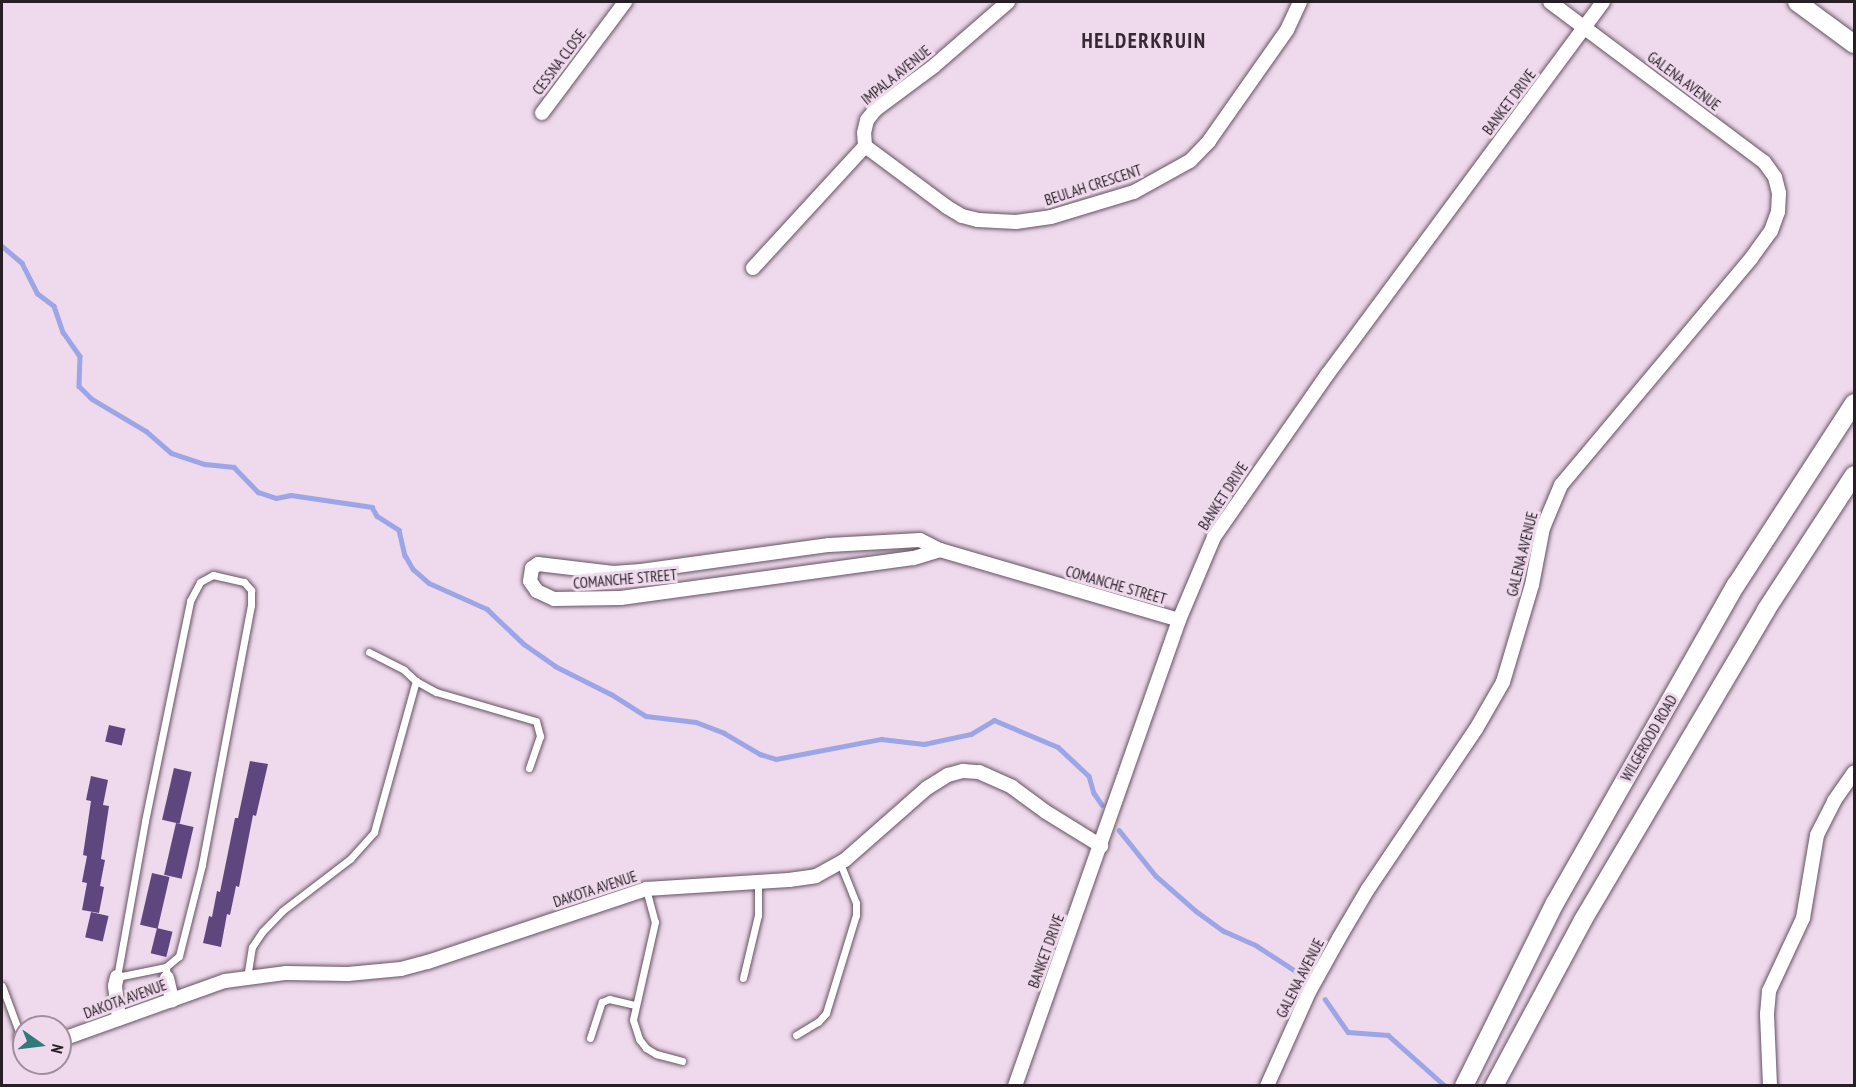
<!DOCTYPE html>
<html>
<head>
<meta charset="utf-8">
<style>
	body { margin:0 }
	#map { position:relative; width:1856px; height:1087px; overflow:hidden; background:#efd9ec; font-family:"PT Sans Narrow",sans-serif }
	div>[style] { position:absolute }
	.stream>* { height:4.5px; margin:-2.25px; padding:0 2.25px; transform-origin:2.25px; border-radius:2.25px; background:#9ca6e6 }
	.building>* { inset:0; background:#60467e; transform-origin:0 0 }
	.roads { filter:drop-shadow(0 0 2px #645262) drop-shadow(0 0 2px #645262) }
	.lane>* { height:7px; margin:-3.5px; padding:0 3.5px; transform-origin:3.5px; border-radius:3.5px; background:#fff }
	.street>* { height:14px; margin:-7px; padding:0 7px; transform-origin:7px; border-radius:7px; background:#fff }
	.secondary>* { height:18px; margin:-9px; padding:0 9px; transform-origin:9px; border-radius:9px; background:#fff }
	span { translate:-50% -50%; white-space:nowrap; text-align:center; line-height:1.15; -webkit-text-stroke:6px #efd9ec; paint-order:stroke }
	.street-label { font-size:15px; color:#271f26 }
	.district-label { font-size:21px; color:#382836; font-weight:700; letter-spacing:1.5px }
	.frame { position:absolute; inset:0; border:3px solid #271f26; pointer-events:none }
	.north { position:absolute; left:12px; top:1015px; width:60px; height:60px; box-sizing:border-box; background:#efd9ec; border:2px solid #9f8f9d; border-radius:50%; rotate:104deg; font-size:16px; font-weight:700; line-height:24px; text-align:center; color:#271f26 }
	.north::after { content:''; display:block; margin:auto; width:21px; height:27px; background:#307a7c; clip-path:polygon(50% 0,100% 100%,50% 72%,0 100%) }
</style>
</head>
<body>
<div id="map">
	<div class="stream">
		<i style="left:2px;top:246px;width:26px;rotate:40deg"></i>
		<i style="left:22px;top:263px;width:34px;rotate:63deg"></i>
		<i style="left:37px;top:293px;width:21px;rotate:37deg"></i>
		<i style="left:54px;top:306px;width:28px;rotate:71deg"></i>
		<i style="left:63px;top:332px;width:29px;rotate:55deg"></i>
		<i style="left:80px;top:356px;width:30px;rotate:92deg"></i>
		<i style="left:79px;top:386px;width:18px;rotate:45deg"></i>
		<i style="left:92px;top:399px;width:63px;rotate:30.7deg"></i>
		<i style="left:146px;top:431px;width:33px;rotate:41deg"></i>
		<i style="left:171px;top:453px;width:36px;rotate:18deg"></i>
		<i style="left:205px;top:464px;width:29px;rotate:6deg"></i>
		<i style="left:234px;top:467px;width:35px;rotate:46deg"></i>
		<i style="left:258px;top:492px;width:19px;rotate:18deg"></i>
		<i style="left:276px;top:498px;width:15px;rotate:-11deg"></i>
		<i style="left:291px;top:495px;width:82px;rotate:8.4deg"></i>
		<i style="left:372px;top:507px;width:10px;rotate:61deg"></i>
		<i style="left:377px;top:516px;width:26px;rotate:32deg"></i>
		<i style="left:399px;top:530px;width:26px;rotate:77deg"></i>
		<i style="left:405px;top:555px;width:16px;rotate:60deg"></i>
		<i style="left:413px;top:569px;width:21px;rotate:41deg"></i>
		<i style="left:429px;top:583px;width:64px;rotate:24.1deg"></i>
		<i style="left:487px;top:609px;width:51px;rotate:43.4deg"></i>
		<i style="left:524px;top:644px;width:38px;rotate:35deg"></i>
		<i style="left:555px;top:666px;width:63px;rotate:26.6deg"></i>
		<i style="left:611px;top:694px;width:41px;rotate:32.2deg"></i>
		<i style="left:646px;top:716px;width:50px;rotate:6.8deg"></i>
		<i style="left:696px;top:722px;width:30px;rotate:21deg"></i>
		<i style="left:724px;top:733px;width:42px;rotate:30.3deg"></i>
		<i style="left:760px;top:754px;width:17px;rotate:17deg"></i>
		<i style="left:776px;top:759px;width:107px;rotate:-10.8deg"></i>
		<i style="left:881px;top:739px;width:43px;rotate:6.6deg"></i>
		<i style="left:924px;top:744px;width:48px;rotate:-12deg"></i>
		<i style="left:971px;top:734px;width:27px;rotate:-31deg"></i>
		<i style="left:994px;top:720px;width:69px;rotate:22.9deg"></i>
		<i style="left:1058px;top:747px;width:42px;rotate:43.1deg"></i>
		<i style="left:1089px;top:776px;width:18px;rotate:74deg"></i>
		<i style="left:1094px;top:793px;width:14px;rotate:56deg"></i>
		<i style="left:1119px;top:830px;width:59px;rotate:51.2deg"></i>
		<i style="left:1156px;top:876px;width:53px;rotate:41.2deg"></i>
		<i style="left:1196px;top:911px;width:34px;rotate:36deg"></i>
		<i style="left:1224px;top:931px;width:36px;rotate:24deg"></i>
		<i style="left:1257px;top:946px;width:48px;rotate:33deg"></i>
		<i style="left:1325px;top:999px;width:40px;rotate:55.1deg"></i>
		<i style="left:1348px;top:1032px;width:40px;rotate:4.3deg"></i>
		<i style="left:1388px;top:1035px;width:74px;rotate:41.7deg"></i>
	</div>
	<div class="building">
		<i style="left:109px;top:725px;width:17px;height:17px;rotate:13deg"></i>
		<i style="clip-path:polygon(250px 761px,268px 764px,256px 816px,253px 815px,239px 887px,236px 886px,230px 915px,227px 914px,221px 947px,203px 943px,209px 916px,212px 917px,217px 891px,220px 892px,235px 818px,238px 818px)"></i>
		<i style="left:174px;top:768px;width:18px;height:53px;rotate:13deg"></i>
		<i style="clip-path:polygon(91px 776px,108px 780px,103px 805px,109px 806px,101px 859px,105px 860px,100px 886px,104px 887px,99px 913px,82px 910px,87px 883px,82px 882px,87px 856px,83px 855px,91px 801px,86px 800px)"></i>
		<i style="left:176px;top:823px;width:18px;height:53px;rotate:13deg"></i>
		<i style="left:152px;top:873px;width:18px;height:53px;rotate:13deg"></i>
		<i style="left:91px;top:912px;width:18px;height:26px;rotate:13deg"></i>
		<i style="left:157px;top:928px;width:16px;height:26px;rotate:14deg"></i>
	</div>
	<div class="roads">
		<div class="lane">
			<i style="left:369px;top:652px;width:39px;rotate:27deg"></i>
			<i style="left:404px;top:670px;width:16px;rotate:43deg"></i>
			<i style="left:646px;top:889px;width:34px;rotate:75deg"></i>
			<i style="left:655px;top:922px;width:100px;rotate:102.7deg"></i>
			<i style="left:633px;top:1020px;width:20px;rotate:72deg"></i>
			<i style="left:639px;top:1039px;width:11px;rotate:52deg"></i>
			<i style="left:646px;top:1048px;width:12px;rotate:31deg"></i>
			<i style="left:656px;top:1054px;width:27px;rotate:15deg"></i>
			<i style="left:166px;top:967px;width:50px;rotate:168.5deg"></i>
			<i style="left:117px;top:977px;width:158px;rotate:-79.8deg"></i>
			<i style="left:145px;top:821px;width:225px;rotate:-78.4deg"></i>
			<i style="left:190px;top:601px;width:21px;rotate:-62deg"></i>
			<i style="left:200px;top:582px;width:15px;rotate:-28deg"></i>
			<i style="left:213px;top:575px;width:32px;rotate:13deg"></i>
			<i style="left:244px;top:582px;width:11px;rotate:49deg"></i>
			<i style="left:251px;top:590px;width:15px;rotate:90deg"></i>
			<i style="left:251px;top:605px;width:265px;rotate:100.7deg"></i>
			<i style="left:202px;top:865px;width:94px;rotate:104.2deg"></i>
			<i style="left:179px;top:956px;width:17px;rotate:140deg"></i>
			<i style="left:166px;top:967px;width:11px;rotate:85deg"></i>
			<i style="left:247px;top:978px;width:31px;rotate:-81deg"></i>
			<i style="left:252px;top:947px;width:18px;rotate:-56deg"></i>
			<i style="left:262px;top:932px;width:29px;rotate:-46deg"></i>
			<i style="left:282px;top:911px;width:86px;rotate:-37.4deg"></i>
			<i style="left:350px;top:859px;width:36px;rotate:-48deg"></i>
			<i style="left:374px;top:832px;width:157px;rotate:-74.5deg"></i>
			<i style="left:416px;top:681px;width:23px;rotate:29deg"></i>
			<i style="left:436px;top:692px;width:104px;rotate:16.2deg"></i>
			<i style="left:536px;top:721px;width:16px;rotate:75deg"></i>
			<i style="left:540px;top:736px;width:34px;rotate:109deg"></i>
			<i style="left:743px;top:978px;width:65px;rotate:-76.6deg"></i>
			<i style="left:758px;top:915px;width:33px;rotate:-90deg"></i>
			<i style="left:2px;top:986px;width:54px;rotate:69.6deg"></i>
			<i style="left:796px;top:1035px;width:26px;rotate:-31deg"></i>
			<i style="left:818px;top:1022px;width:12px;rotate:-48deg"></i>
			<i style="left:826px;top:1013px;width:102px;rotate:-73deg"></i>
			<i style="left:856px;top:915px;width:12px;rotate:-90deg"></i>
			<i style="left:856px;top:903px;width:43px;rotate:-111.8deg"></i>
			<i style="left:590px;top:1038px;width:38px;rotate:-72deg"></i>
			<i style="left:602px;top:1002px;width:8px;rotate:-23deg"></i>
			<i style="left:609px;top:999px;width:27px;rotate:13deg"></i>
		</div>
		<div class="street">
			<i style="left:542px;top:113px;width:139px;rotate:-53.2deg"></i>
			<i style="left:865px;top:146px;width:102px;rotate:36.6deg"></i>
			<i style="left:947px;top:207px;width:17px;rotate:31deg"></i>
			<i style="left:962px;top:216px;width:16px;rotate:14deg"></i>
			<i style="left:978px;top:220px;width:38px;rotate:3deg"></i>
			<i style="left:1016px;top:222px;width:35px;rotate:-8deg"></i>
			<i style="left:1051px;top:217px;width:87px;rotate:-16.8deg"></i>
			<i style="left:1134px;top:192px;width:64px;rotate:-29deg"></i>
			<i style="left:1190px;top:161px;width:28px;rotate:-46deg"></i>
			<i style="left:1209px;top:141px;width:136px;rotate:-54.9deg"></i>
			<i style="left:1287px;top:30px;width:31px;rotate:-65deg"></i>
			<i style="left:753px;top:268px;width:166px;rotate:-47.4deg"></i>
			<i style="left:865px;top:146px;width:13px;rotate:-94deg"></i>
			<i style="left:864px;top:133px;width:13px;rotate:-77deg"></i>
			<i style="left:867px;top:120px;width:13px;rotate:-51deg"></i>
			<i style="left:875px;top:110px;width:74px;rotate:-36.7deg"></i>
			<i style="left:934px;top:66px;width:98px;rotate:-40.9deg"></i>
			<i style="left:940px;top:550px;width:28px;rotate:163deg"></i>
			<i style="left:913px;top:558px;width:295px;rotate:172.2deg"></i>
			<i style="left:621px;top:598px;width:67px;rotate:179.1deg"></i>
			<i style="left:554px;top:599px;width:19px;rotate:-155deg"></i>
			<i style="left:537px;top:591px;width:12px;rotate:-125deg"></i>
			<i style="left:530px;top:581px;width:13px;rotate:-81deg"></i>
			<i style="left:532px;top:568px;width:7px;rotate:-34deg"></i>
			<i style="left:538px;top:564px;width:76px;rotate:6.8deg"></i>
			<i style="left:613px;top:573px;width:28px;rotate:-4deg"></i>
			<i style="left:641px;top:571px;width:190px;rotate:-7.9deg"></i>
			<i style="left:829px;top:545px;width:91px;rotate:-3.1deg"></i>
			<i style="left:920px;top:540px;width:22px;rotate:27deg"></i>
			<i style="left:940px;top:550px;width:249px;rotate:16.3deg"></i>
			<i style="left:117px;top:977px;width:9px;rotate:103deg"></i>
			<i style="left:115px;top:986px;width:33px;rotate:83deg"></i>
			<i style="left:167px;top:978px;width:23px;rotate:77deg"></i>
			<i style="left:21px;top:1037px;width:5px;rotate:53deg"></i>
			<i style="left:60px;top:1040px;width:175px;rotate:-19.7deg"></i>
			<i style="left:225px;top:981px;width:62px;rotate:-7.5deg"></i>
			<i style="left:286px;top:973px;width:62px;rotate:0.9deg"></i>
			<i style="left:348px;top:974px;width:53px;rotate:-5.4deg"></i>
			<i style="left:401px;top:969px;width:28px;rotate:-15deg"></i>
			<i style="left:428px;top:962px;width:230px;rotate:-18.5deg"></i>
			<i style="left:646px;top:889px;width:143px;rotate:-3.6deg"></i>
			<i style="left:789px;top:880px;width:27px;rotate:-8deg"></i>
			<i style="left:816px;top:876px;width:33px;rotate:-29deg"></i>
			<i style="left:845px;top:860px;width:109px;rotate:-41.3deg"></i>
			<i style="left:927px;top:788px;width:25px;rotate:-32deg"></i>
			<i style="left:948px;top:775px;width:16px;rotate:-15deg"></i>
			<i style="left:963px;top:771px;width:16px;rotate:4deg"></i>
			<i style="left:979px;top:772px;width:36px;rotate:24deg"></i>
			<i style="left:1012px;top:787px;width:42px;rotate:36.3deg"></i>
			<i style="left:1046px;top:812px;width:65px;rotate:31.7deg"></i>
			<i style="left:1015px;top:1086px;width:494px;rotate:-70.6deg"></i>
			<i style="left:1179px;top:620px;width:90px;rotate:-67.1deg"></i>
			<i style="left:1214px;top:537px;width:198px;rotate:-55.1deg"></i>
			<i style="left:1327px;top:375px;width:464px;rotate:-53.5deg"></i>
			<i style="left:1267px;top:1086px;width:103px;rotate:-65.9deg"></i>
			<i style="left:1309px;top:992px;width:62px;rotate:-60.9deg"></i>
			<i style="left:1339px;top:938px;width:57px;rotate:-59.4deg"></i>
			<i style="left:1368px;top:889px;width:193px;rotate:-56deg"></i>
			<i style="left:1476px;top:729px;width:54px;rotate:-60.1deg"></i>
			<i style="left:1503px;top:682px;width:101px;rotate:-73.4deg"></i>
			<i style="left:1532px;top:585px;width:58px;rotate:-79.1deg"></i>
			<i style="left:1543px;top:528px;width:47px;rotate:-67.3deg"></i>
			<i style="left:1561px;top:485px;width:297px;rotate:-50deg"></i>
			<i style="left:1752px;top:257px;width:32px;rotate:-54deg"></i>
			<i style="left:1771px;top:231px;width:20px;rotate:-70deg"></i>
			<i style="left:1778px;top:212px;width:19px;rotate:-87deg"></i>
			<i style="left:1779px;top:193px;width:16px;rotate:-104deg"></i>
			<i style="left:1775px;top:177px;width:19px;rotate:-126deg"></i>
			<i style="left:1764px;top:162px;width:267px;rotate:-143.2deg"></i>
			<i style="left:1770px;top:1086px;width:72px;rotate:-92.4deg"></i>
			<i style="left:1767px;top:1014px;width:23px;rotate:-85deg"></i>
			<i style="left:1769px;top:991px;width:81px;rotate:-65deg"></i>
			<i style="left:1803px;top:918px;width:84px;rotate:-80.4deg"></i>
			<i style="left:1817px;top:835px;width:38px;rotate:-63deg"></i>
			<i style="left:1834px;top:801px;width:35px;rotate:-55deg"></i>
		</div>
		<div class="secondary">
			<i style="left:1797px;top:2px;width:71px;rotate:36.4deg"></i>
			<i style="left:1464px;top:1086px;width:204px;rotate:-63.6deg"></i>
			<i style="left:1555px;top:903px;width:366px;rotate:-60.4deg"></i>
			<i style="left:1736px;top:585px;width:217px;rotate:-57deg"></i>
			<i style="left:1494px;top:1086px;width:188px;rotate:-61.8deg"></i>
			<i style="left:1583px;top:920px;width:360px;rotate:-59.4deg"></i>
			<i style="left:1766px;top:610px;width:161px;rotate:-56.9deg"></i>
		</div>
	</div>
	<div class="street-label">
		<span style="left:559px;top:62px;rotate:-53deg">CESSNA CLOSE</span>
		<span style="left:896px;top:75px;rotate:-39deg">IMPALA AVENUE</span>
		<span style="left:1684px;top:81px;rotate:37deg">GALENA AVENUE</span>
		<span style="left:1509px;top:102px;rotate:-53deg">BANKET DRIVE</span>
		<span style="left:1093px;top:185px;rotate:-18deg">BEULAH CRESCENT</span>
		<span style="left:1223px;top:496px;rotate:-57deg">BANKET DRIVE</span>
		<span style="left:1522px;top:554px;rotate:-76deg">GALENA AVENUE</span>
		<span style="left:625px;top:579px;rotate:-5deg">COMANCHE STREET</span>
		<span style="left:1116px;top:585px;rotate:16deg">COMANCHE STREET</span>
		<span style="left:1649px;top:738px;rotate:-60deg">WILGEROOD ROAD</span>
		<span style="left:595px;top:889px;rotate:-18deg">DAKOTA AVENUE</span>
		<span style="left:1046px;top:951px;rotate:-70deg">BANKET DRIVE</span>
		<span style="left:1300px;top:978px;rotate:-63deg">GALENA AVENUE</span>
		<span style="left:125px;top:999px;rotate:-20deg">DAKOTA AVENUE</span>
	</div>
	<div class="district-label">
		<span style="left:1144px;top:41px">HELDERKRUIN</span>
	</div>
	<div class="frame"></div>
	<div class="north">N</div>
</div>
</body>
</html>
